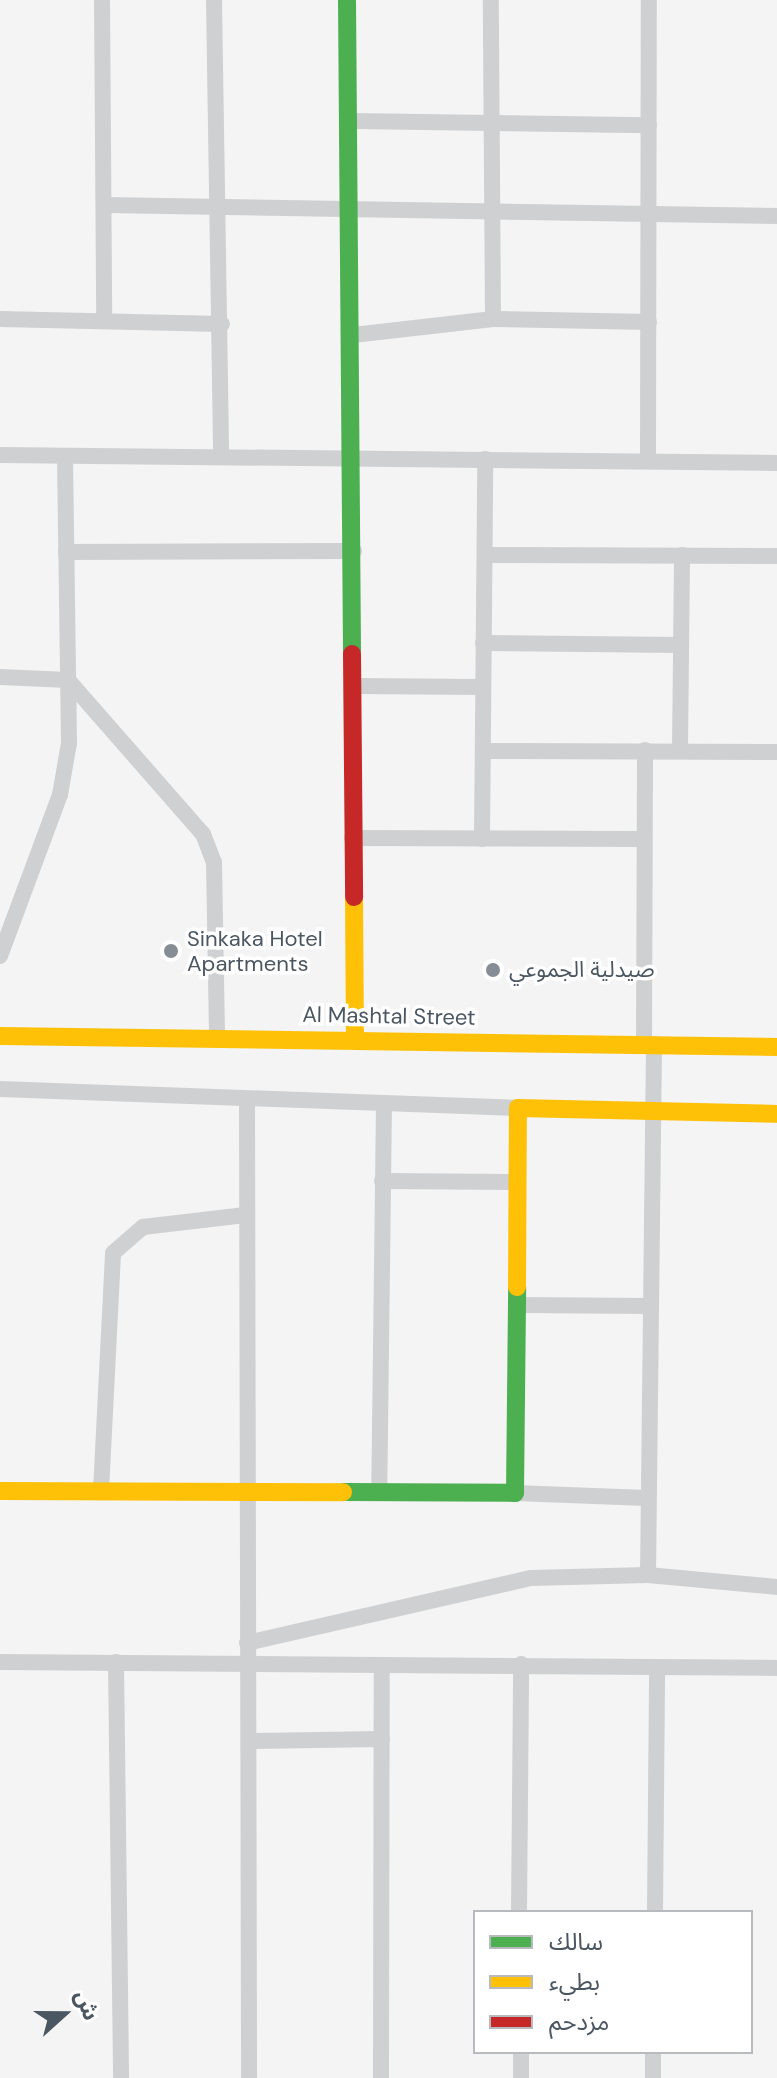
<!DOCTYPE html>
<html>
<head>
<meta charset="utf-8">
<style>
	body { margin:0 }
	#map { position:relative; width:777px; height:2078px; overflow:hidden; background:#f4f4f4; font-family:"DM Sans","Noto Sans Arabic",sans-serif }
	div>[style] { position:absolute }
	.street>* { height:16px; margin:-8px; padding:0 8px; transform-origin:8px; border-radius:8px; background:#ced0d2 }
	.fast>* { height:18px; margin:-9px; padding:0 9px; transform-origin:9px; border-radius:9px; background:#4caf50 }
	.slow>* { height:18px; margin:-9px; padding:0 9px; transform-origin:9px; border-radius:9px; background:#ffc107 }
	.jam>* { height:18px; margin:-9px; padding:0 9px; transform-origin:9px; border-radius:9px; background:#c62828 }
	.dots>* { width:22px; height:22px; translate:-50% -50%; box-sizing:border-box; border:4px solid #fff; border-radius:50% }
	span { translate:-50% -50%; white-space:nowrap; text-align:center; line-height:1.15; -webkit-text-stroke:7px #fff; paint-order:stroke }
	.poi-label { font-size:22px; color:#4a5661 }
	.left { translate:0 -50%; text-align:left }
	.street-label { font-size:22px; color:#4a5661 }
	.legend { position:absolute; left:473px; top:1910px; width:280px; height:144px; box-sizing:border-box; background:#fff; border:2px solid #b7bbc0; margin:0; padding:10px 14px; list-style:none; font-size:24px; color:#4a5661 }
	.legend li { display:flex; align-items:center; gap:16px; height:40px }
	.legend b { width:40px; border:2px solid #b7bbc0 }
	.north { position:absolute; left:24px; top:1974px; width:80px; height:80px; -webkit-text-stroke:6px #fff; paint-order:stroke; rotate:69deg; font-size:22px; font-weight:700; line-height:32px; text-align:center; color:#4a5661 }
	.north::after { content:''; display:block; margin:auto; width:28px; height:36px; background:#4a5661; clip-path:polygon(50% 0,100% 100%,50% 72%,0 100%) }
</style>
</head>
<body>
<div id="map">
	<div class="street">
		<i style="left:102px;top:0;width:321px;rotate:89.6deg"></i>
		<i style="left:214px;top:0;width:457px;rotate:89.1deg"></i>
		<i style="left:352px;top:121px;width:297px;rotate:0.8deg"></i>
		<i style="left:104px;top:205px;width:673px;rotate:0.94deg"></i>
		<i style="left:0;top:319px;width:222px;rotate:1.3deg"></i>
		<i style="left:493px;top:319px;width:156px;rotate:1.1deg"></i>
		<i style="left:353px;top:335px;width:141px;rotate:-6.5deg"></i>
		<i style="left:493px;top:319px;width:319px;rotate:-90.4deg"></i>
		<i style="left:0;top:455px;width:777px;rotate:0.59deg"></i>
		<i style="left:648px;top:461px;width:461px;rotate:-89.9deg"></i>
		<i style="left:66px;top:552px;width:288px;rotate:-0.2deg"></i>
		<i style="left:486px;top:555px;width:291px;rotate:0.2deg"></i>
		<i style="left:483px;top:643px;width:198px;rotate:0.6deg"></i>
		<i style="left:0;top:677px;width:68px;rotate:2.5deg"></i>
		<i style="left:68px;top:680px;width:205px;rotate:48.8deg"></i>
		<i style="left:203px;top:834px;width:30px;rotate:69deg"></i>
		<i style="left:214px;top:862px;width:176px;rotate:89deg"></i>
		<i style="left:353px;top:686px;width:130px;rotate:0.4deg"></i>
		<i style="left:680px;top:750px;width:195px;rotate:-89.4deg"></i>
		<i style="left:484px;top:751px;width:293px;rotate:0.2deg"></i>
		<i style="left:352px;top:838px;width:291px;rotate:0.2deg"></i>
		<i style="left:482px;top:839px;width:380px;rotate:-89.5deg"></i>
		<i style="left:0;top:956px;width:172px;rotate:-69.6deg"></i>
		<i style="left:60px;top:795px;width:53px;rotate:-80.2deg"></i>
		<i style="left:69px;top:743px;width:286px;rotate:-90.8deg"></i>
		<i style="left:644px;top:1044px;width:294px;rotate:-89.8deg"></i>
		<i style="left:0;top:1089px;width:384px;rotate:2.1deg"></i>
		<i style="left:384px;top:1103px;width:389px;rotate:90.7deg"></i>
		<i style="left:247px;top:1099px;width:979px;rotate:89.88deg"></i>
		<i style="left:384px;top:1103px;width:134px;rotate:2.1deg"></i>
		<i style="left:382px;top:1181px;width:136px;rotate:0.4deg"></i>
		<i style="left:516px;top:1305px;width:133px;rotate:0.4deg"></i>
		<i style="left:101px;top:1491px;width:238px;rotate:-87.1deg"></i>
		<i style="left:113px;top:1253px;width:40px;rotate:-41deg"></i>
		<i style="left:143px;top:1227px;width:103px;rotate:-6.7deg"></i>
		<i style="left:515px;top:1493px;width:132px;rotate:2.2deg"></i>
		<i style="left:648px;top:1575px;width:531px;rotate:-89.35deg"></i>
		<i style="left:247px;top:1643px;width:291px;rotate:-12.9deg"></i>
		<i style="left:531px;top:1578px;width:117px;rotate:-1.5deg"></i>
		<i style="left:648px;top:1575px;width:130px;rotate:5.3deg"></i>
		<i style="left:0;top:1662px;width:777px;rotate:0.44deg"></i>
		<i style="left:116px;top:1662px;width:416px;rotate:89.3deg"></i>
		<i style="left:249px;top:1741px;width:133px;rotate:-0.9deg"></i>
		<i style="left:519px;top:1912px;width:248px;rotate:-89.5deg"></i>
		<i style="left:655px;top:1912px;width:245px;rotate:-89.5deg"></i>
		<i style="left:521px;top:2052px;width:26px;rotate:90deg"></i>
		<i style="left:381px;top:2078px;width:413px;rotate:-89.9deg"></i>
		<i style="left:653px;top:2078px;width:26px;rotate:-90deg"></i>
	</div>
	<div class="fast">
		<i style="left:347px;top:0;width:654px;rotate:89.56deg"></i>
		<i style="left:343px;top:1492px;width:172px;rotate:0.3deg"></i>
		<i style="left:515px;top:1493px;width:206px;rotate:-89.4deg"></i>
	</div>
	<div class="slow">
		<i style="left:354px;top:897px;width:142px;rotate:89.6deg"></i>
		<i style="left:0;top:1036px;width:777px;rotate:0.81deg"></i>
		<i style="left:517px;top:1287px;width:179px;rotate:-89.7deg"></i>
		<i style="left:518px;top:1108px;width:259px;rotate:1.3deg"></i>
		<i style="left:0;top:1491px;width:343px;rotate:0.2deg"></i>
	</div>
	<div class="jam">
		<i style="left:352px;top:654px;width:243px;rotate:89.5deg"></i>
	</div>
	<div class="dots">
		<i style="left:171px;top:951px;background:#868d94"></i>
		<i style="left:493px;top:970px;background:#868d94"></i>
	</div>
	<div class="poi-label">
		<span class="left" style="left:187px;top:951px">Sinkaka Hotel<br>Apartments</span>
		<span class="left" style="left:509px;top:970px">صيدلية الجموعي</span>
	</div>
	<div class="street-label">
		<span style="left:389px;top:1016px;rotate:1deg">Al Mashtal Street</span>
	</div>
	<ul class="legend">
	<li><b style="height:10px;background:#4caf50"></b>سالك</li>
	<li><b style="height:10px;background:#ffc107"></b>بطيء</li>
	<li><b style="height:10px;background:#c62828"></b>مزدحم</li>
	</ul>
	<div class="north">ش</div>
</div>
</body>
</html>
